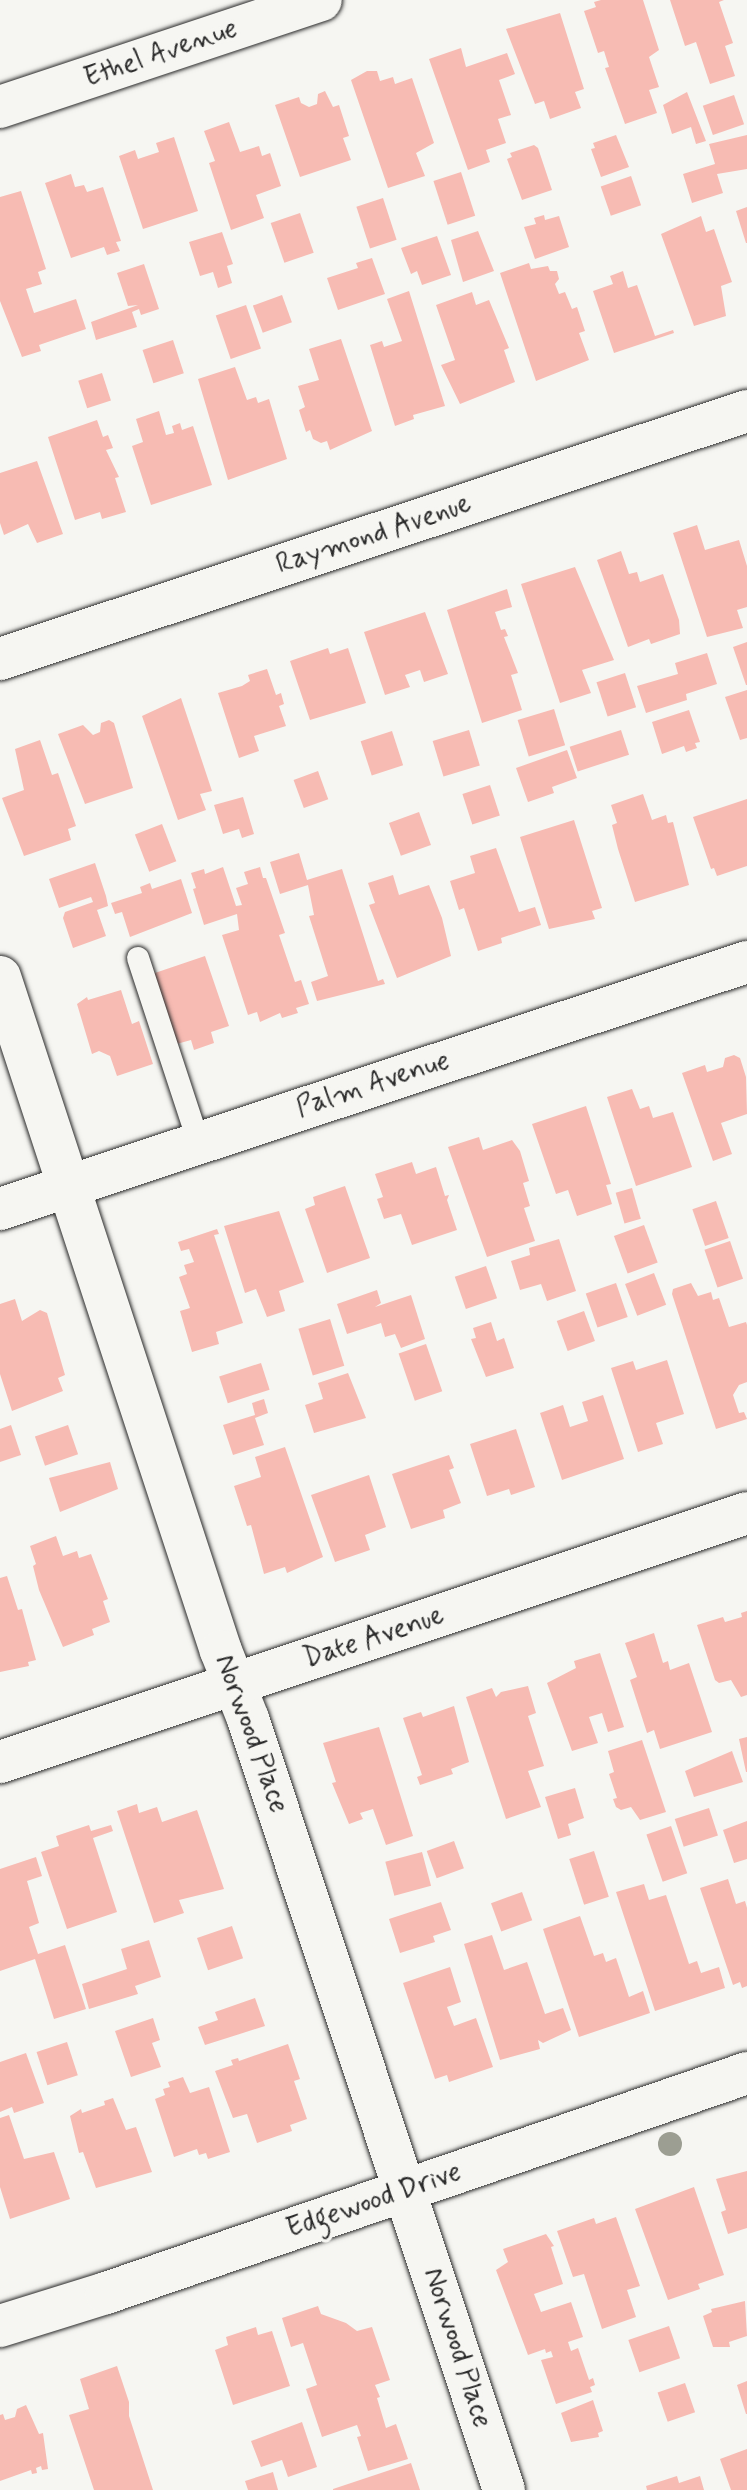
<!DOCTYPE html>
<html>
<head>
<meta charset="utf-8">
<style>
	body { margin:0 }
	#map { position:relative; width:747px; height:2490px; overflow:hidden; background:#f6f6f2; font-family:Mynerve,sans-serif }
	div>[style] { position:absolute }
	.building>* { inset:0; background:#f7bbb3; transform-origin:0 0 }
	.roads { filter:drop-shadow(0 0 2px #2b2b2b) drop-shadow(0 0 2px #2b2b2b) }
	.lane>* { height:22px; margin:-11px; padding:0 11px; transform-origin:11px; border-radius:11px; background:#f6f6f2 }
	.street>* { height:42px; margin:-21px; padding:0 21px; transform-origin:21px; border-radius:21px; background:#f6f6f2 }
	.trees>* { width:24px; height:24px; margin:-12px; border-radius:50%; background:#9c9e92 }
	span { translate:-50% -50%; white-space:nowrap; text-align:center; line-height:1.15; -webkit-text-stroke:7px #f6f6f2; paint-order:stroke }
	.street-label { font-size:28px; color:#2b2b2b }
</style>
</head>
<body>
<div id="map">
	<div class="building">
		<i style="clip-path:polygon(601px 0,643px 0,659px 50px,649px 57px,659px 87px,649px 90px,657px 113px,625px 124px,605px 68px,609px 67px,604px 51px,598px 53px,584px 11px,596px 7px,594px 2px)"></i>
		<i style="clip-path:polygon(670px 0,724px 0,719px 2px,733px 43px,725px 46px,735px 76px,710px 84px,696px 42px,685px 46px)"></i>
		<i style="clip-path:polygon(560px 13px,584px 89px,575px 92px,581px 108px,550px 119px,544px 101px,535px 104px,506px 29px)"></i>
		<i style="clip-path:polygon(461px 48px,466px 67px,507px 53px,515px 74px,499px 80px,511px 115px,498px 119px,506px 143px,486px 150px,490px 162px,468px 170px,429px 59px)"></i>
		<i style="clip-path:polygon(367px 71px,377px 71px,380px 81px,393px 77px,395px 84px,412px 78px,434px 143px,416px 153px,425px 176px,388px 188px,351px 80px)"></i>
		<i style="clip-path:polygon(325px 91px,333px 107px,339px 105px,349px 136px,343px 138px,351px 160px,300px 177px,275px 105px,299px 97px,301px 103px,309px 107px,317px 104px,318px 94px)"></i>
		<i style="clip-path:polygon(687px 92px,706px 141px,696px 144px,691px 127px,672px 134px,663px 105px)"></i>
		<i style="left:734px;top:95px;width:31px;height:33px;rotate:71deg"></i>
		<i style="clip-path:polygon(229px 122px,240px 152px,259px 146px,262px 156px,270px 153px,281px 186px,256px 195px,264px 218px,231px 230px,209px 163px,215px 161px,204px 131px)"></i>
		<i style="clip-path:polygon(616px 135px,629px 167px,601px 177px,591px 149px,595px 148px,593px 143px)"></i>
		<i style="clip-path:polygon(747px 135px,747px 169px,717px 174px,723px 193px,692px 203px,683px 174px,715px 164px,709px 144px)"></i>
		<i style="clip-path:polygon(174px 137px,198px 211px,143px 229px,119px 156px,135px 150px,138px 159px,159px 152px,156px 143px)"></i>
		<i style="clip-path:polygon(534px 145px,538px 148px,552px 190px,522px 200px,507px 159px,512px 157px,510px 153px)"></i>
		<i style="left:461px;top:172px;width:46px;height:29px;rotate:72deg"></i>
		<i style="clip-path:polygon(71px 174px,75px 187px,84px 185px,87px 192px,103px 187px,121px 241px,116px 242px,120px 251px,107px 255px,104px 247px,71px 258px,45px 183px)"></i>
		<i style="left:631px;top:176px;width:31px;height:32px;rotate:71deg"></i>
		<i style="clip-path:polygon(21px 191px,46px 269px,38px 272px,42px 284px,26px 289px,34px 313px,76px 299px,86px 329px,39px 345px,41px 351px,22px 357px,0 301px,0 197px)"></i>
		<i style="left:383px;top:198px;width:44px;height:28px;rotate:72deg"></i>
		<i style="clip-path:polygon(747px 207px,747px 243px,746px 243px,736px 211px)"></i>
		<i style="left:300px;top:213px;width:42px;height:31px;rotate:71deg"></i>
		<i style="clip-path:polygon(544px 215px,545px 220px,559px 216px,569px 247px,535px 259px,524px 227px,536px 224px,534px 218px)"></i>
		<i style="clip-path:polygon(701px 216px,706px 232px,714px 229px,732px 282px,721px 286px,726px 316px,694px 326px,661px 234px)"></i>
		<i style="clip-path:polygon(478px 231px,494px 271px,463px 282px,451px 240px)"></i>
		<i style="clip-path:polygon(222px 232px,233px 264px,227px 266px,232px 283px,218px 288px,213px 272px,200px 276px,189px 242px)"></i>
		<i style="clip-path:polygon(437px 236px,451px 275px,422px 285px,417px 271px,411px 274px,401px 248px)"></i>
		<i style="clip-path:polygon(372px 258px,385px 294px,338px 310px,327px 278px,358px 268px,356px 263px)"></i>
		<i style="clip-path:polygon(529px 263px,531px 269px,548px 266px,550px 271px,557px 271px,559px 279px,555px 284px,559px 294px,565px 292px,572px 309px,577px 307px,585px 331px,579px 333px,589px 360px,536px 381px,500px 273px)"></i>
		<i style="clip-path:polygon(144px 264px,159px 309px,141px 315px,139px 309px,132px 312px,137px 327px,96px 340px,91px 322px,138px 305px,128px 306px,117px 273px)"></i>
		<i style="clip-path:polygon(623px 271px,628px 288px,637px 285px,655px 336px,673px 330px,674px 333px,614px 353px,593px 291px,613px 284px,610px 276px)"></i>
		<i style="clip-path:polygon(409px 291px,445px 406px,413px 415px,414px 419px,395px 426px,370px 345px,382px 341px,384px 347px,402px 341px,387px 299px)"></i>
		<i style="clip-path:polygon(472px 292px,476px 305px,489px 300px,509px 348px,504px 350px,515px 382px,460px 404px,441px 365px,455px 360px,436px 305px)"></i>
		<i style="left:282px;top:295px;width:29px;height:31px;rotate:70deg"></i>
		<i style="left:246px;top:305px;width:46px;height:32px;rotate:71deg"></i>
		<i style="clip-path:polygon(341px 339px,372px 431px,330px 450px,327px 441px,321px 443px,313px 439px,310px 430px,306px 432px,299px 410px,305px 407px,298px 386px,319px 380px,309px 349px)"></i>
		<i style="left:173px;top:340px;width:35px;height:32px;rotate:72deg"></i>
		<i style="clip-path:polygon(235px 367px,247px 400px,256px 397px,258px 403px,269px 399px,287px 459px,228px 480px,198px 379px)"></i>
		<i style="left:102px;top:373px;width:29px;height:25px;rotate:72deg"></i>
		<i style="clip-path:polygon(159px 411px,166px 435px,174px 433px,172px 426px,180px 423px,182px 430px,193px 426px,212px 485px,151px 505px,132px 446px,143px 442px,136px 419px)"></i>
		<i style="clip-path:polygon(97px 420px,103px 437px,108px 435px,113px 448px,106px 450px,119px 477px,115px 478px,126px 512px,102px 519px,100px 512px,75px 520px,48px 437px)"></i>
		<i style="clip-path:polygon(37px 461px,63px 534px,37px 543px,28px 524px,4px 535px,0 523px,0 473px)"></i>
		<i style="clip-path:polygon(697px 525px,705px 550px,739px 540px,747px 566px,747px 607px,737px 610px,743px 628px,707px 637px,673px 533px)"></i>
		<i style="clip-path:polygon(621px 551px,629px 574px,637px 572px,640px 582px,663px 574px,679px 620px,680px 634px,651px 644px,649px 639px,628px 647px,597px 560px)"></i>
		<i style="clip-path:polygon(575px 567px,614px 660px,582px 670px,591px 693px,560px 703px,521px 584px)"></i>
		<i style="clip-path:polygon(507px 589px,512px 607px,495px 612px,501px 630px,505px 629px,508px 636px,504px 637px,518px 673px,511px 675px,522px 710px,482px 723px,447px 610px)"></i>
		<i style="clip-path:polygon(425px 612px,448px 674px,424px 682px,420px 670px,405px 675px,410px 687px,385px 695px,364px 632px)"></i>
		<i style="clip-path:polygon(747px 642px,747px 685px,746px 685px,733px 647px)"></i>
		<i style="clip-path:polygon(328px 648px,330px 654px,348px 648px,366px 703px,310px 720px,290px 661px)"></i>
		<i style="clip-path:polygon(707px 653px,717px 684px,686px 694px,687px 700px,646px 713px,637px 686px,678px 674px,675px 663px)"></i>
		<i style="clip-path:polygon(267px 669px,276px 695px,281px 693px,284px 704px,279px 706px,286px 726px,254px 736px,259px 751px,239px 758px,218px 693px,242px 686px,250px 681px,248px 675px)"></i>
		<i style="left:625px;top:673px;width:36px;height:30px;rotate:72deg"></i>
		<i style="clip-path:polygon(747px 690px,747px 738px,740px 740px,725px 697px)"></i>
		<i style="clip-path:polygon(181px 698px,212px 791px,200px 794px,206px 810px,178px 820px,142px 716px)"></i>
		<i style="left:554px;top:709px;width:38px;height:38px;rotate:73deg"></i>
		<i style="clip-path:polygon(689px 710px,700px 742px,695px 743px,697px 748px,686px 752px,684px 746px,662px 754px,652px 722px)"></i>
		<i style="clip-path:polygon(109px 720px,114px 723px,133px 788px,85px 804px,58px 734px,83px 725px,93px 735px,100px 732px,101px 723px)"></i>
		<i style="left:469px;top:730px;width:37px;height:38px;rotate:73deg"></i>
		<i style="left:621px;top:730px;width:26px;height:54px;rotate:72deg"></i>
		<i style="left:392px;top:731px;width:36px;height:33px;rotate:72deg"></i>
		<i style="clip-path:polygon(40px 740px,52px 775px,58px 773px,76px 826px,68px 829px,71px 840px,24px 856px,2px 798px,24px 790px,15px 749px)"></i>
		<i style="clip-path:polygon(567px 750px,577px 778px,552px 787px,554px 793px,528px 802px,516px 768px)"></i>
		<i style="left:318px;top:771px;width:30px;height:26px;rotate:70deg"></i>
		<i style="left:490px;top:785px;width:32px;height:29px;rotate:72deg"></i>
		<i style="clip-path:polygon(643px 794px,652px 820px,666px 815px,668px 823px,673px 822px,689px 885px,635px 902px,618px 849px,612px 825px,617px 823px,611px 805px)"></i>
		<i style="clip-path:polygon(243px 797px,254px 834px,242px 838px,239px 829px,223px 834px,214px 805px)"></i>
		<i style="clip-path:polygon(747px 799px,747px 866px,717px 876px,714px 868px,711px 869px,693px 817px)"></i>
		<i style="left:419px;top:812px;width:35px;height:32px;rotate:70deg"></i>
		<i style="clip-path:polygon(574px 820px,602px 908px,592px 911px,595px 919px,549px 929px,520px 837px)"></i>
		<i style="left:162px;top:824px;width:40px;height:29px;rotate:69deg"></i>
		<i style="clip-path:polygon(496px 848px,519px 912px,535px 907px,541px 925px,501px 938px,502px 943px,478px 951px,464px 908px,459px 910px,450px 881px,475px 873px,470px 856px)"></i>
		<i style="clip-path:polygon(299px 853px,307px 880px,342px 869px,378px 981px,383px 979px,385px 984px,317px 1001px,311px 982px,328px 976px,309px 916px,314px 915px,308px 885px,280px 894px,270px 862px)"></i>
		<i style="clip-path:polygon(95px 863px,106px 896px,108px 906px,97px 910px,106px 936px,73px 948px,63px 918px,65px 912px,93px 902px,91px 897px,59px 908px,49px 879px)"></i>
		<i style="clip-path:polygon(223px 867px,236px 906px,242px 905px,236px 888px,248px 884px,244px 872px,260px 867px,263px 878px,266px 878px,285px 933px,279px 935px,295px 982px,301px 980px,309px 1004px,296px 1008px,298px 1013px,282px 1018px,280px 1013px,260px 1022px,257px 1012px,248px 1015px,222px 935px,239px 930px,237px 914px,204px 925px,193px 889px,196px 888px,191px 873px,204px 869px,205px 874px)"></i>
		<i style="clip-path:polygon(393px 875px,399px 895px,429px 885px,442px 918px,451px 956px,397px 978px,369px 905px,375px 903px,368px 883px)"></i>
		<i style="clip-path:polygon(181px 879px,192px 913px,130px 937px,122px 912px,115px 914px,111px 903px,142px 893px,140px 887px,150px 883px,152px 889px)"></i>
		<i style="clip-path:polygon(205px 956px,229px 1026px,211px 1032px,214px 1043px,194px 1050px,191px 1040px,173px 1045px,149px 975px)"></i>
		<i style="clip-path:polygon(121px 990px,132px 1024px,139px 1021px,153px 1064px,117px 1076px,110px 1056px,99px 1051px,92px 1054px,77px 1004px,87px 997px,88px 1000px)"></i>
		<i style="clip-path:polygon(734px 1055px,740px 1058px,746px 1077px,747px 1114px,721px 1123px,732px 1154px,713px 1161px,682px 1073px,705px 1065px,707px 1072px,723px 1067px,725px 1058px)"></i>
		<i style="clip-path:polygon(632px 1089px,640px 1109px,649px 1106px,653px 1118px,673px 1112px,692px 1167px,636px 1186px,607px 1097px)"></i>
		<i style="clip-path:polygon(586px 1106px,611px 1184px,606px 1185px,612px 1204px,577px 1216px,568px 1190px,556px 1194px,532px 1124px)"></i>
		<i style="clip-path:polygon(479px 1137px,483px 1150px,512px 1140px,520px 1151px,529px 1181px,523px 1183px,530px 1206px,524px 1208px,535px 1241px,487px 1257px,448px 1147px)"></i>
		<i style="clip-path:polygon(412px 1162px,416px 1174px,436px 1167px,445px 1196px,449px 1195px,447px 1200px,457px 1230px,412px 1245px,401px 1214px,384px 1219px,377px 1199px,383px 1197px,375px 1174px)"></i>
		<i style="clip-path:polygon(345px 1186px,370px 1258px,327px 1273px,305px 1209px,315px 1205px,313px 1197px)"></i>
		<i style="left:632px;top:1188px;width:32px;height:17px;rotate:74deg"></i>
		<i style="left:716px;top:1201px;width:39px;height:25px;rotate:71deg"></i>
		<i style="clip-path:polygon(279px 1211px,304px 1282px,279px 1291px,285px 1311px,267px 1317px,256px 1289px,245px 1293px,224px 1226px)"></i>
		<i style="left:644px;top:1225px;width:40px;height:32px;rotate:70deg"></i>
		<i style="clip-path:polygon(217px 1229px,219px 1234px,214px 1235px,243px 1323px,216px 1332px,219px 1344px,192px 1352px,180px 1311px,190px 1308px,179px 1277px,187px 1274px,184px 1265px,194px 1262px,189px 1249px,181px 1251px,178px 1242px)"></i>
		<i style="clip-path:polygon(559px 1239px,576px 1291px,547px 1301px,541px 1284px,520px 1290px,511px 1261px,530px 1255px,529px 1248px)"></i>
		<i style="left:730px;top:1241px;width:40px;height:27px;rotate:71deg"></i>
		<i style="left:486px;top:1266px;width:34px;height:33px;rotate:71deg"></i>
		<i style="left:654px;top:1273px;width:34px;height:31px;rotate:69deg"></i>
		<i style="left:616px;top:1283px;width:36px;height:32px;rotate:71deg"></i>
		<i style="clip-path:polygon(691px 1283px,698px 1296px,711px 1292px,713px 1300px,719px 1298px,729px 1327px,746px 1322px,747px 1325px,747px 1382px,739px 1385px,733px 1395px,739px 1413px,744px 1412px,747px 1419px,716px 1429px,672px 1294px,673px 1289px)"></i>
		<i style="clip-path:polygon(377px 1290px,381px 1303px,375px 1307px,411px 1295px,425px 1339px,401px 1348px,395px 1334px,385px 1337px,381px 1323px,347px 1334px,337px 1304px)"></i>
		<i style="clip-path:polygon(15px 1299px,22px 1321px,40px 1310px,47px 1313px,65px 1375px,58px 1378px,63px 1391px,12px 1411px,0 1374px,0 1304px)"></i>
		<i style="left:584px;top:1311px;width:32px;height:29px;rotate:70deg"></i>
		<i style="left:330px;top:1319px;width:49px;height:33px;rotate:73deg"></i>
		<i style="clip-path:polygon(491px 1322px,497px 1341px,504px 1338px,514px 1368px,486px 1377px,471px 1339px,476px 1338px,473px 1328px)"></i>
		<i style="left:426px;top:1344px;width:50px;height:29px;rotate:71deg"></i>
		<i style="clip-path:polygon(667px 1360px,684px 1414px,656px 1423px,663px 1444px,638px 1452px,611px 1368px,633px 1361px,636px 1370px)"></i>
		<i style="left:261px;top:1363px;width:28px;height:44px;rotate:72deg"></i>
		<i style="clip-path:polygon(348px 1373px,366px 1418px,314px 1433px,305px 1405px,323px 1399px,318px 1383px)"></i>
		<i style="clip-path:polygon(603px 1395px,624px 1459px,562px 1480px,540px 1413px,563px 1405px,570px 1427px,588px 1421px,582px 1402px)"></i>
		<i style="clip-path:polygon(264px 1399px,268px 1413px,255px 1418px,264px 1445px,233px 1455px,223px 1425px,255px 1415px,252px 1403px)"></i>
		<i style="clip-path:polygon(11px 1425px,21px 1455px,0 1462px,0 1429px)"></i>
		<i style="left:68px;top:1425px;width:31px;height:35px;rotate:71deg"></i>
		<i style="clip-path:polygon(516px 1429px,535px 1487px,511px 1495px,509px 1489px,487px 1496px,470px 1444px)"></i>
		<i style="clip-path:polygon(285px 1447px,323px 1557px,287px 1573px,285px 1567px,264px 1574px,251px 1525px,247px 1526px,234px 1486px,261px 1477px,255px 1457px)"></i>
		<i style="clip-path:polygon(449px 1455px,454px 1468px,449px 1470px,461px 1503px,443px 1510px,445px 1518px,411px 1529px,392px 1474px)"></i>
		<i style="clip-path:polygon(110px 1462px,118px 1489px,60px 1512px,49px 1478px)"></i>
		<i style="clip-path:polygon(369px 1475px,386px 1527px,365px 1535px,370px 1550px,335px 1562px,311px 1495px)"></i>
		<i style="clip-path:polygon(56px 1536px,63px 1556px,77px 1551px,79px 1558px,91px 1554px,108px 1599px,103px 1601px,110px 1622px,92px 1629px,94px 1635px,63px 1647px,39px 1590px,33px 1566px,36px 1564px,30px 1546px)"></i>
		<i style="clip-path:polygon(7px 1576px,18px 1610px,22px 1609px,36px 1660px,28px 1662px,29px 1666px,0 1672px,0 1578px)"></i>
		<i style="clip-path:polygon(747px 1611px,747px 1695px,741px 1697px,731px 1680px,719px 1683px,715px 1680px,697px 1625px,723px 1617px,725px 1622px,742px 1617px,741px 1613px)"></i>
		<i style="clip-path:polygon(654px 1633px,663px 1663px,668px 1661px,670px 1670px,689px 1663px,712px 1732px,660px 1749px,654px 1730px,647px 1733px,630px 1680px,637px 1677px,625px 1643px)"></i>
		<i style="clip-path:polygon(600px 1653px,624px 1727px,608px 1732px,602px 1713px,589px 1717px,598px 1743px,572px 1751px,547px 1683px,576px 1668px,574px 1661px)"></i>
		<i style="clip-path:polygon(528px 1686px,536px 1713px,528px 1716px,544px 1766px,528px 1771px,541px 1807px,506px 1819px,466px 1697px,492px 1688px,496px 1697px,501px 1692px)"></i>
		<i style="clip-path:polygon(454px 1706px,469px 1762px,451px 1769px,453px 1774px,420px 1785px,417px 1777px,422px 1775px,403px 1718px,421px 1712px,423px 1717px)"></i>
		<i style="clip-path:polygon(379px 1727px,413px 1836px,386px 1845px,373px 1809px,360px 1813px,363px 1819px,349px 1824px,332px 1783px,336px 1782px,323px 1743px)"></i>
		<i style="clip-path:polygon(747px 1737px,747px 1772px,746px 1772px,739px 1739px)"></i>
		<i style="clip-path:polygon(642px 1740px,666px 1812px,640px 1820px,631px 1807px,621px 1810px,616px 1807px,613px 1799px,617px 1798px,609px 1774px,614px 1772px,608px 1751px)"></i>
		<i style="clip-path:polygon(732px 1751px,743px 1782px,694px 1797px,685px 1771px)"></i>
		<i style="clip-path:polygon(575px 1788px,584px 1818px,568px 1824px,571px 1835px,558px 1839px,545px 1797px)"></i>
		<i style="clip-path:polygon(137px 1804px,139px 1813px,157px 1807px,162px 1822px,197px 1810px,224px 1889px,179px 1900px,184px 1913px,154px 1923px,117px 1811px)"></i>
		<i style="left:709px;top:1808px;width:29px;height:36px;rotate:72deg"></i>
		<i style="clip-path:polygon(747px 1821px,747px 1859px,734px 1863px,723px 1830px)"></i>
		<i style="clip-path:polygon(89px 1825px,91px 1831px,111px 1825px,113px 1831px,93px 1838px,117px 1912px,67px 1929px,41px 1852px,59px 1846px,56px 1836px)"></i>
		<i style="left:671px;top:1826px;width:50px;height:26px;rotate:71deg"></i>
		<i style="left:454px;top:1841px;width:29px;height:29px;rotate:70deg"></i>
		<i style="left:594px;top:1851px;width:48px;height:26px;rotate:72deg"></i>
		<i style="left:422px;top:1852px;width:35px;height:38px;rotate:75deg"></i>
		<i style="clip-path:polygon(36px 1857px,42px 1876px,27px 1881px,39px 1923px,29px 1927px,38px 1954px,65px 1945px,86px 2009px,54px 2019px,35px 1959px,0 1971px,0 1869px)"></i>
		<i style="clip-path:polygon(728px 1879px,736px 1904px,745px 1901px,747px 1908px,747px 1986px,742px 1988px,740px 1982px,733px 1985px,700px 1888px)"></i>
		<i style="clip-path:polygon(644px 1884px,649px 1900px,666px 1895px,689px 1964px,697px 1961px,701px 1973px,719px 1967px,725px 1988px,655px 2011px,616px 1892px)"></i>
		<i style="left:522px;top:1892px;width:30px;height:33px;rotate:70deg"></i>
		<i style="clip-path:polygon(441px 1902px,451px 1930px,433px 1936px,435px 1942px,400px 1953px,389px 1919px)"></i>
		<i style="clip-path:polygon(580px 1916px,594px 1956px,603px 1953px,606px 1962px,616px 1958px,629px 1997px,643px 1991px,650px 2013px,579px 2037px,543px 1929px)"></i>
		<i style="left:232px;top:1926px;width:34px;height:37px;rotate:71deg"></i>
		<i style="clip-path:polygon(492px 1935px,504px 1970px,527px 1962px,545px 2014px,563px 2008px,571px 2030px,543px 2043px,538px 2040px,540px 2049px,500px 2060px,464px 1944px)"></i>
		<i style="clip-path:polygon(149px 1940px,161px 1977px,135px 1986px,138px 1994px,89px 2009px,82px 1984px,127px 1969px,121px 1949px)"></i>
		<i style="clip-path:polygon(450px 1967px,461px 2002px,447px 2007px,454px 2026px,476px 2018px,493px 2067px,449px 2082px,447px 2075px,435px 2079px,403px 1983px)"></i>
		<i style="clip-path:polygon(255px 1998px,265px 2026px,205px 2045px,198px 2027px,218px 2020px,215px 2012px)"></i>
		<i style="clip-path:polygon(153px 2018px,160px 2040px,152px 2043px,161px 2067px,131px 2077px,115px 2031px)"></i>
		<i style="left:67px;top:2042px;width:35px;height:32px;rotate:72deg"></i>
		<i style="clip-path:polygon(288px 2044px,300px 2079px,294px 2081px,307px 2119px,290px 2125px,292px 2131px,257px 2143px,247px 2114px,233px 2118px,215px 2071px,233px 2065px,231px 2060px,238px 2058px,239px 2061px)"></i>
		<i style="clip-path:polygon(26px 2053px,44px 2103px,14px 2113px,12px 2107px,0 2112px,0 2062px)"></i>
		<i style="clip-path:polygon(183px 2077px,190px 2093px,209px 2087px,230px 2152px,208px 2159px,206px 2153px,199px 2155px,197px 2149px,174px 2157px,155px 2099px,165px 2095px,163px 2089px,170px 2087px,168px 2082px)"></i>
		<i style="clip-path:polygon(113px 2098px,126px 2130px,136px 2127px,152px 2172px,96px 2188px,83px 2152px,79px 2153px,70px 2116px,81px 2109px,82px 2113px,105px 2105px,104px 2101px)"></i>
		<i style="clip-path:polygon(9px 2115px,24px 2159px,54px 2152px,70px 2199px,10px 2219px,0 2187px,0 2118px)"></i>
		<i style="clip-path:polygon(747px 2171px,747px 2228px,728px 2234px,721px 2212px,726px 2210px,716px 2179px)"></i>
		<i style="clip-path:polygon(694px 2187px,724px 2275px,698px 2284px,700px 2289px,668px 2300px,635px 2209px)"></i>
		<i style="clip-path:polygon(616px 2217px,640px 2286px,627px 2290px,636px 2317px,602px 2329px,584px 2274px,573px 2277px,557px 2231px,594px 2218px,596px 2224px)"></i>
		<i style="clip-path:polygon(546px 2234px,554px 2246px,551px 2247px,563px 2284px,534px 2294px,541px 2312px,571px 2302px,583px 2337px,568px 2342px,571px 2351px,578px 2348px,589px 2380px,593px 2378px,595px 2385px,590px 2387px,592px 2392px,556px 2404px,541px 2360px,553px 2357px,551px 2351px,546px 2353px,545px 2349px,528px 2355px,496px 2270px,508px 2262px,503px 2249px)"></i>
		<i style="clip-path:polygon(745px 2301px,747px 2336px,729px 2342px,730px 2347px,713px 2347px,703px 2316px,712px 2312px,711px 2309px)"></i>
		<i style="clip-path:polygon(318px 2306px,321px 2314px,346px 2323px,357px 2331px,372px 2327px,390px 2380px,375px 2385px,380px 2397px,377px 2398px,386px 2428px,396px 2424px,408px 2459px,368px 2471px,357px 2437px,361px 2436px,357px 2425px,322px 2437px,306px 2389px,317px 2385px,303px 2343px,291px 2347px,282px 2318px)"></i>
		<i style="left:669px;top:2326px;width:34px;height:43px;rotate:71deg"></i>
		<i style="clip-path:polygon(256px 2327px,258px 2335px,272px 2331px,290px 2386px,233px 2405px,215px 2350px,228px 2345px,226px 2337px)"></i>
		<i style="clip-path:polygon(117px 2366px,129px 2402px,129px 2416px,153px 2490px,94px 2490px,69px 2415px,89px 2409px,80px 2379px)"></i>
		<i style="clip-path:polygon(747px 2381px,747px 2414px,746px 2414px,737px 2385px)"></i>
		<i style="left:685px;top:2383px;width:31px;height:29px;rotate:71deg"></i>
		<i style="clip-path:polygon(593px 2400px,603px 2431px,598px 2433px,599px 2437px,571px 2442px,561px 2413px)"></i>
		<i style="clip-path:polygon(26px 2405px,39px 2434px,43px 2433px,48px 2469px,42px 2470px,41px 2466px,36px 2468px,37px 2473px,32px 2474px,31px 2470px,0 2481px,0 2415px,3px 2414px,5px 2420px,15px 2417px,17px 2409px)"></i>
		<i style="clip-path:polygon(302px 2422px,317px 2467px,288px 2477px,282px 2460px,261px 2467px,251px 2441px)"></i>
		<i style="clip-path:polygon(747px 2449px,747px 2490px,731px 2490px,720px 2459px)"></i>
		<i style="clip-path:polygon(411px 2463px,420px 2490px,333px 2490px,333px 2489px)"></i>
		<i style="clip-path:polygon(273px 2472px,278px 2490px,248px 2490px,245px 2481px)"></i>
		<i style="clip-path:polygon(677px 2476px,679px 2483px,700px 2476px,704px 2490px,647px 2490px,646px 2486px)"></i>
	</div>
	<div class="roads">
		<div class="lane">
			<i style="left:138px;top:958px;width:195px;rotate:71.8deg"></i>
		</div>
		<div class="street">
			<i style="left:0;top:107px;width:338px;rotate:-18.4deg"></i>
			<i style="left:0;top:659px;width:787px;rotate:-18.37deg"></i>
			<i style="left:0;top:977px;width:709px;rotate:71.85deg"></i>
			<i style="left:221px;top:1651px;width:73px;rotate:68.3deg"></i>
			<i style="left:248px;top:1719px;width:812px;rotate:71.63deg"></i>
			<i style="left:0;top:1209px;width:787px;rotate:-18.3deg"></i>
			<i style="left:0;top:1762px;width:787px;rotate:-18.43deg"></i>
			<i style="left:0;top:2326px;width:111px;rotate:-17.3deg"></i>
			<i style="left:106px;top:2293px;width:678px;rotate:-18.94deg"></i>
		</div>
	</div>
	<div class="trees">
		<i style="left:670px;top:2144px"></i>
	</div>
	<div class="street-label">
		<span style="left:161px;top:54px;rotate:-19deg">Ethel Avenue</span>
		<span style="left:374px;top:535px;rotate:-18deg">Raymond Avenue</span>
		<span style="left:373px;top:1085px;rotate:-18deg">Palm Avenue</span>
		<span style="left:374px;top:1638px;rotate:-18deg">Date Avenue</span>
		<span style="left:251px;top:1734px;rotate:70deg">Norwood Place</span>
		<span style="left:374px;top:2201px;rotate:-19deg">Edgewood Drive</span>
		<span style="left:457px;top:2348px;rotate:72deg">Norwood Place</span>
	</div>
</div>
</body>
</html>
